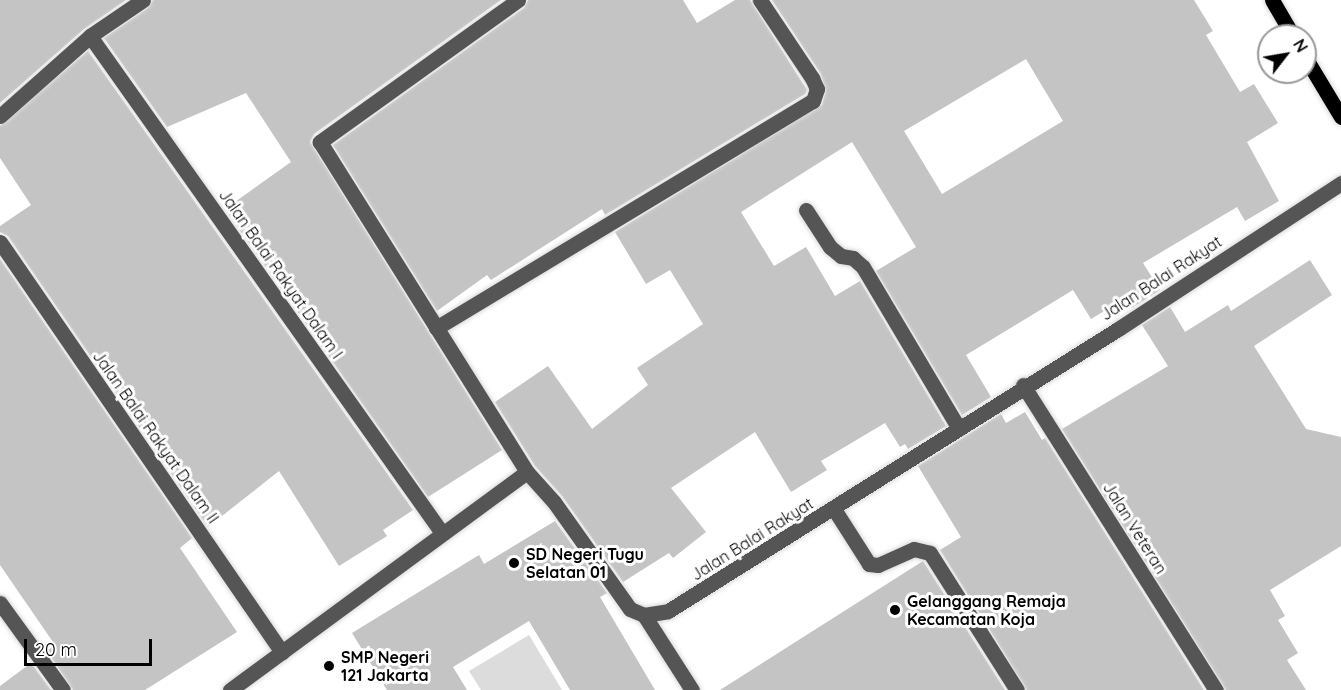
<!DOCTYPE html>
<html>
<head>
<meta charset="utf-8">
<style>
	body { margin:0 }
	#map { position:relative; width:1341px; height:690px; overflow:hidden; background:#fff; font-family:Quicksand,sans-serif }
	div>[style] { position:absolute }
	.green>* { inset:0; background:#dcdcdc }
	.building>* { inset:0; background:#c4c4c4 }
	.roads { filter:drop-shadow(0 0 2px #dbdbdb) drop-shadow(0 0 2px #dbdbdb) }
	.minor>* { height:15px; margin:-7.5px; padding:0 7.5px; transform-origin:7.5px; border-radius:7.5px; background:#555 }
	.major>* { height:15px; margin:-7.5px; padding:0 7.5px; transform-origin:7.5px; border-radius:7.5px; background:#000 }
	.dots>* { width:16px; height:16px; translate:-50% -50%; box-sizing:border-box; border:3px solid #fff; border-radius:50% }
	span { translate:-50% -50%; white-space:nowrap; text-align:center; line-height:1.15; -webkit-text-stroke:6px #fff; paint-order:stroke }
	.street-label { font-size:16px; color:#000 }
	.poi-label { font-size:16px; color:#000; font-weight:700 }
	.left { translate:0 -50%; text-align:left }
	.north { position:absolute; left:1257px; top:24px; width:60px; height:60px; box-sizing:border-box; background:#fff; border:2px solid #999; border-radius:50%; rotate:59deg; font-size:16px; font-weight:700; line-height:24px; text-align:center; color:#000 }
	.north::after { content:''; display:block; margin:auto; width:21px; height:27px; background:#000; clip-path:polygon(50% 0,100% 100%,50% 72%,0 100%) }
	.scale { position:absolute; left:24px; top:639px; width:128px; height:27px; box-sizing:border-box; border:3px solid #000; border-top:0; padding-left:8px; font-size:18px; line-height:21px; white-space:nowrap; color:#000; -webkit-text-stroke:4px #fff; paint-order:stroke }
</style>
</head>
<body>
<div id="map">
	<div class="green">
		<i style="clip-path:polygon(529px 635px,562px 690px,481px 690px,469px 671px)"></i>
	</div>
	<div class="building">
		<i style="clip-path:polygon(0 0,126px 0,84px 29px,0 103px)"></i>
		<i style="clip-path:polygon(153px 0,501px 0,314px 134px,310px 142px,502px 450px,428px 497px,225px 209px,291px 162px,246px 93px,167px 127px,104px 38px,148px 8px)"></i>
		<i style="clip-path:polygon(528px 0,683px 0,697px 23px,735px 0,750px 0,807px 90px,805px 94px,605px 215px,602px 209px,491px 280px,487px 275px,437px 311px,333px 145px,524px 8px)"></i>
		<i style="clip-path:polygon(evenodd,772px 0,1194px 0,1213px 31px,1206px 35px,1240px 92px,1254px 84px,1278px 123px,1247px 142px,1279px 201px,1245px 221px,1237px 207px,1143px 263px,1160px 290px,1132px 308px,1126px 298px,1091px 319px,1073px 290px,966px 355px,991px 397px,962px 415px,876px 271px,916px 247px,852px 142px,741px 212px,774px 266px,806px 247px,835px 296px,860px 281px,946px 426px,908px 449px,905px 444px,900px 447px,885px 423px,821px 461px,827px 470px,791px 492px,755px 432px,671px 488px,706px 532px,673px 558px,669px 553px,623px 582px,562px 496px,535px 466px,495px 402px,548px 366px,592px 429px,648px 385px,637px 368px,703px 324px,670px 270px,646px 284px,615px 232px,822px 105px,826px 91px,821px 74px,772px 0,1026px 59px,1063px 121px,942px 194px,904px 131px,1026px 59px)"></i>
		<i style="clip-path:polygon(88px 51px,413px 510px,383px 530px,387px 536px,339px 566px,279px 471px,208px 527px,8px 236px,0 232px,0 226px,31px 205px,0 158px,0 126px)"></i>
		<i style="clip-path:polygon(0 259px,192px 538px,180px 548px,237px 632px,145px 690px,73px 690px,47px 651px,55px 645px,0 565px)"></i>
		<i style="clip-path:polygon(1310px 260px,1332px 295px,1254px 346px,1306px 429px,1341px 437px,1341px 546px,1270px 590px,1285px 616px,1278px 620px,1298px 653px,1287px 660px,1306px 690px,1226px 690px,1062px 429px,1168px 366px,1142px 325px,1170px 307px,1185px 332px,1228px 305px,1231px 311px)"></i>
		<i style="clip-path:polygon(1025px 412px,1042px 440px,1045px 438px,1204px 690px,1027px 690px,940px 550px,961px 537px,918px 466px,1001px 414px,1006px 423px)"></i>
		<i style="clip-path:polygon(555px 521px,607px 593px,600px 597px,655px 690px,570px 690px,529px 621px,453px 667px,467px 690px,387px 690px,352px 633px,479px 555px,484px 564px)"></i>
		<i style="clip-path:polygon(923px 561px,1005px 690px,720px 690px)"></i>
		<i style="clip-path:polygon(31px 663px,51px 690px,0 690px,0 686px)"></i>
	</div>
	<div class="roads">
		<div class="minor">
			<i style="left:518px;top:0;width:244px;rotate:144.4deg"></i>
			<i style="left:320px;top:142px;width:390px;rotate:57.9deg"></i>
			<i style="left:90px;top:36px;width:609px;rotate:54.69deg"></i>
			<i style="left:0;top:116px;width:120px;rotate:-41.6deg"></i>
			<i style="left:90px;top:36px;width:64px;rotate:-34.2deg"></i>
			<i style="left:806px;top:210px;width:44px;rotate:57deg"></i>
			<i style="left:830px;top:247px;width:14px;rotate:39deg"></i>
			<i style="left:841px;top:256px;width:12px;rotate:9deg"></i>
			<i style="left:853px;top:258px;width:13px;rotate:42deg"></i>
			<i style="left:863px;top:267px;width:188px;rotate:59.3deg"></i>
			<i style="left:0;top:242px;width:498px;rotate:55.5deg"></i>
			<i style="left:436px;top:328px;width:440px;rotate:-31.1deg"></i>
			<i style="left:813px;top:101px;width:13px;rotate:-72deg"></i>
			<i style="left:817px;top:89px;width:12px;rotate:-114deg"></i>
			<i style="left:812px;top:78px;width:94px;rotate:-123.7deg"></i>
			<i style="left:1023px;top:385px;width:361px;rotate:57.7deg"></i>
			<i style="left:834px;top:509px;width:65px;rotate:57.5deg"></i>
			<i style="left:869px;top:564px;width:9px;rotate:6deg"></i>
			<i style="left:878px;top:565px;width:39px;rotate:-24deg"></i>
			<i style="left:914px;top:549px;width:16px;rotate:14deg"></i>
			<i style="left:930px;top:553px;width:162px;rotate:57.6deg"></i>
			<i style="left:0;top:603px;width:107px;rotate:54.1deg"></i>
			<i style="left:644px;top:615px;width:89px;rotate:57.4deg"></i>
			<i style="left:230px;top:690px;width:368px;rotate:-36.3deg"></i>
			<i style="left:527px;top:472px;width:40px;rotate:48deg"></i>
			<i style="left:554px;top:502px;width:131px;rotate:54.6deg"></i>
			<i style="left:630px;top:609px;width:15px;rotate:23deg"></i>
			<i style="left:644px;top:615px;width:24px;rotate:-9deg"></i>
			<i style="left:668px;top:611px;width:531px;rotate:-32.07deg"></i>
			<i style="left:1118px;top:329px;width:267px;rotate:-33.2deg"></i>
		</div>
		<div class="major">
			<i style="left:1272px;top:0;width:42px;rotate:59.7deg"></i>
			<i style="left:1305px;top:57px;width:70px;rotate:59deg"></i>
		</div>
	</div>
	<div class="dots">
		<i style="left:514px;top:563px;background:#000"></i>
		<i style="left:895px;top:610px;background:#000"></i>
		<i style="left:329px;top:666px;background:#000"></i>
	</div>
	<div class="street-label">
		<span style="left:281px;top:274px;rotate:55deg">Jalan Balai Rakyat Dalam I</span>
		<span style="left:1161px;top:278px;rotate:-33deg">Jalan Balai Rakyat</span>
		<span style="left:156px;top:437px;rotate:55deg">Jalan Balai Rakyat Dalam II</span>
		<span style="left:1135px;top:528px;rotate:58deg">Jalan Veteran</span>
		<span style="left:752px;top:539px;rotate:-32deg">Jalan Balai Rakyat</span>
	</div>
	<div class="poi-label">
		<span class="left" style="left:526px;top:563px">SD Negeri Tugu<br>Selatan 01</span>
		<span class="left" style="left:907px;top:610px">Gelanggang Remaja<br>Kecamatan Koja</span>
		<span class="left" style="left:341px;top:666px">SMP Negeri<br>121 Jakarta</span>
	</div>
	<div class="north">N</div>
	<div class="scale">20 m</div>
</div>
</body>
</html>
